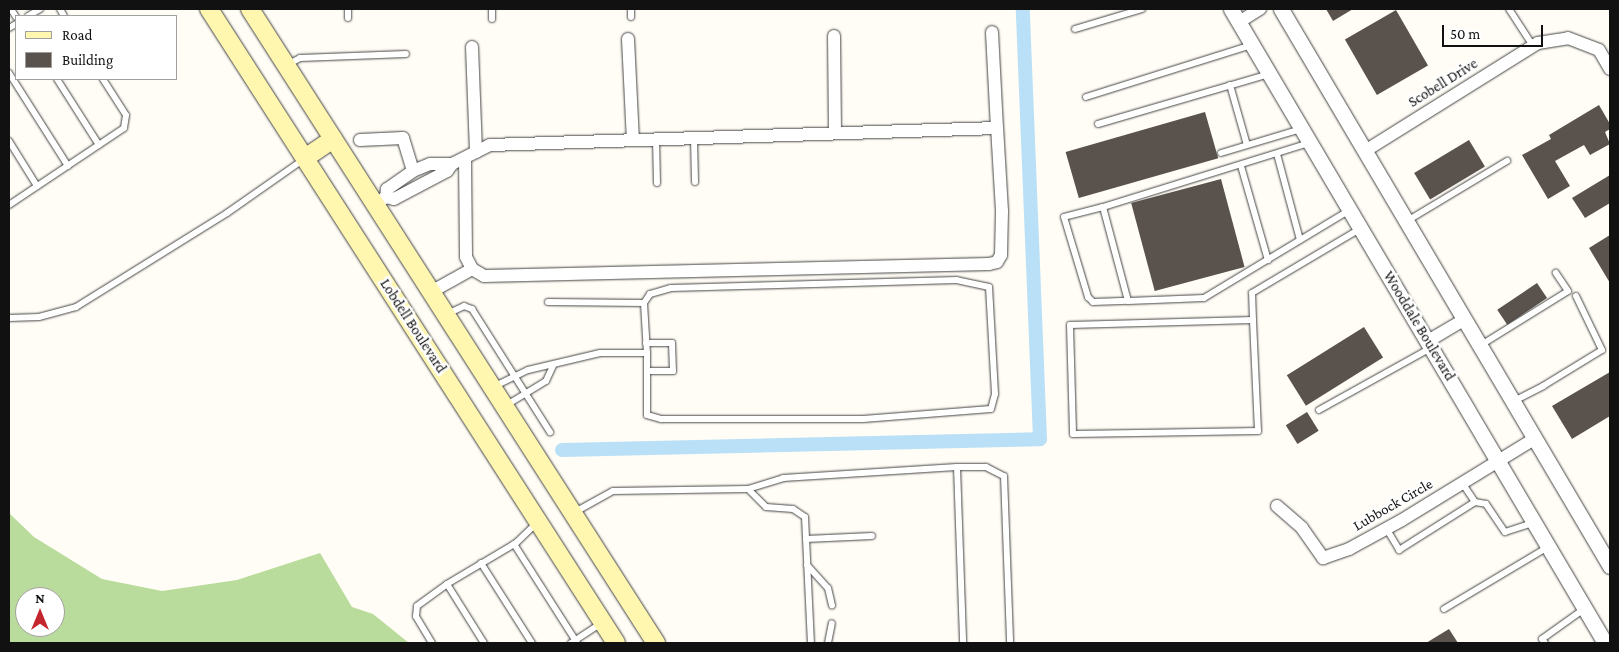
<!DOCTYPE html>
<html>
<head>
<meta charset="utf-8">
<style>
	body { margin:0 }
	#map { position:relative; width:1619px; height:652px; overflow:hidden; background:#fffdf5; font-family:"Crimson Pro",serif }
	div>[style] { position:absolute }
	.forest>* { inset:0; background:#b9dc9c }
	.canal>* { height:14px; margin:-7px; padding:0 7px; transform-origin:7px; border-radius:7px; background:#b9e0f7 }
	.building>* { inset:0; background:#5a524d; transform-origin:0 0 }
	.roads { filter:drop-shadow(0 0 1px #444) drop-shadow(0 0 1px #444) }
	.service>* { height:6px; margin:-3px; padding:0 3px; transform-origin:3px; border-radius:3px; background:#fff }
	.minor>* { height:12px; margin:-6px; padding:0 6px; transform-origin:6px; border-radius:6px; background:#fff }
	.tertiary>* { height:15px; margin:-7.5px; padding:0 7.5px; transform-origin:7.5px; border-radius:7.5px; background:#fff }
	.secondary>* { height:18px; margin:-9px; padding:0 9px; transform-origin:9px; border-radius:9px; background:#fff6b0 }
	span { translate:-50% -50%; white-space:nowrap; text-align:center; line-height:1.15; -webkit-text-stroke:5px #fff; paint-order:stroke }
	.street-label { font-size:15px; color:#111 }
	.frame { position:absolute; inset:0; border:10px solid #111; pointer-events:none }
	.legend { position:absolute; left:15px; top:15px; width:162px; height:65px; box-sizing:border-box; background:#fff; border:1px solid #a0a0a0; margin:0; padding:6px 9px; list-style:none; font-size:15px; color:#111 }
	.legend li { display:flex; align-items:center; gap:10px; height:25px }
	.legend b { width:25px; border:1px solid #a0a0a0 }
	.north { position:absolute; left:15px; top:587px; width:50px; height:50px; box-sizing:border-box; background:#fff; border:1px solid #a0a0a0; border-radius:50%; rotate:0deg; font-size:14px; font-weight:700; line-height:20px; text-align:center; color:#111 }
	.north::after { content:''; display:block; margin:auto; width:18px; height:22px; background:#c4262e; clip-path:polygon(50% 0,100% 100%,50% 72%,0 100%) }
	.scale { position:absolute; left:1442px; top:25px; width:101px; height:22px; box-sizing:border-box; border:2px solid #111; border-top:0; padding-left:6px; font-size:15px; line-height:18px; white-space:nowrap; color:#111; -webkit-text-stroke:4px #fff; paint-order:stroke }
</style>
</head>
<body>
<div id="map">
	<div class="forest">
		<i style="clip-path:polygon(evenodd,9px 513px,34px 537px,102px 579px,162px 591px,237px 580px,320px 553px,352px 607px,373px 614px,409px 643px,9px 643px,9px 513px,25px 597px,55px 597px,55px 627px,25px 627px,25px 597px)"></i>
	</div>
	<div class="canal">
		<i style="left:562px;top:450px;width:478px;rotate:-1.3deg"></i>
		<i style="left:1040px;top:439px;width:430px;rotate:-92.3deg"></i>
	</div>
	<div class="building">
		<i style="clip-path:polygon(1326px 9px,1353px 9px,1333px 21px)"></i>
		<i style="left:1396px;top:10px;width:64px;height:59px;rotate:60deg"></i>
		<i style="clip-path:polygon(1599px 105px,1610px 124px,1610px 129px,1605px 132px,1610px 144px,1590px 155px,1584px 145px,1555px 161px,1570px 186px,1548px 199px,1522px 155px,1551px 139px,1549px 135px)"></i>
		<i style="left:1205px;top:112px;width:48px;height:145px;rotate:74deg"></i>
		<i style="left:1469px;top:140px;width:31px;height:64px;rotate:59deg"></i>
		<i style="clip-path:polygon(1610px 175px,1610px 203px,1585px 218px,1572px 198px)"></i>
		<i style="left:1221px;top:179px;width:91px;height:93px;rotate:75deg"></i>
		<i style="clip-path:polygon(1610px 235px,1610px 283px,1589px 248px)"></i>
		<i style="left:1537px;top:283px;width:18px;height:48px;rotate:56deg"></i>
		<i style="left:1364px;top:327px;width:36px;height:91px;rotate:58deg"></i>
		<i style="clip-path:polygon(1610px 372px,1610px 416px,1572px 439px,1552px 406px)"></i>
		<i style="left:1307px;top:412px;width:22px;height:25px;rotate:58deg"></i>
		<i style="clip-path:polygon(1449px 629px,1458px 643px,1426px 643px)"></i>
	</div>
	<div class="roads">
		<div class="service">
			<i style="left:11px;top:9px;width:9px;rotate:58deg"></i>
			<i style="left:60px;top:9px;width:8px;rotate:60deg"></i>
			<i style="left:348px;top:9px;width:9px;rotate:90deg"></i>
			<i style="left:492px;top:9px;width:10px;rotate:90deg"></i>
			<i style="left:631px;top:9px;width:8px;rotate:90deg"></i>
			<i style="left:1509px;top:9px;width:44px;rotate:57deg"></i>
			<i style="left:28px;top:16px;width:14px;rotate:-30deg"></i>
			<i style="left:9px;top:28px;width:8px;rotate:-30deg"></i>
			<i style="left:1075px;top:29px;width:70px;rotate:-16.6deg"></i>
			<i style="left:287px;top:65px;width:15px;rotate:-28deg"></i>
			<i style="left:300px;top:58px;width:106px;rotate:-2.2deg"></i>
			<i style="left:9px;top:73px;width:110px;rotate:57.6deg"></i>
			<i style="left:57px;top:79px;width:78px;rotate:57.5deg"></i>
			<i style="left:1230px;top:85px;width:62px;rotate:74.2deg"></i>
			<i style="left:1086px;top:97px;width:174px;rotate:-17.4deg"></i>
			<i style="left:1098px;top:124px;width:178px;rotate:-16.3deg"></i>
			<i style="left:694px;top:138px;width:44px;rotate:88.7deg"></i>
			<i style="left:656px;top:139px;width:44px;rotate:88.7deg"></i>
			<i style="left:9px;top:141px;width:53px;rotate:58.1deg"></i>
			<i style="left:1309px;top:143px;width:216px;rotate:162.7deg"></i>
			<i style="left:1103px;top:207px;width:97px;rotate:75.1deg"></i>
			<i style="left:1128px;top:301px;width:76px;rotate:-2.3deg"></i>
			<i style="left:1204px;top:298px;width:170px;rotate:-31.1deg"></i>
			<i style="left:1221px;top:153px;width:84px;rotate:-16.7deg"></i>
			<i style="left:1277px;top:154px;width:89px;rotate:75deg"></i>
			<i style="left:1241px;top:166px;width:98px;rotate:74deg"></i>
			<i style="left:9px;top:205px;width:138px;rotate:-33.8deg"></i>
			<i style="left:124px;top:128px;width:13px;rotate:-81deg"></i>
			<i style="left:126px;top:115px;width:43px;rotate:-122.6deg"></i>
			<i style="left:1103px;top:207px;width:40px;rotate:165.6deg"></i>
			<i style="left:1064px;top:217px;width:84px;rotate:73.3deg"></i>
			<i style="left:1088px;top:297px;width:7px;rotate:45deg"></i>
			<i style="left:1093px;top:302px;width:35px;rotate:-2deg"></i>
			<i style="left:1407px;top:221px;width:117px;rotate:-31deg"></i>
			<i style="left:548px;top:302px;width:96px;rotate:0.6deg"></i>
			<i style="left:447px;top:314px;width:19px;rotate:-25deg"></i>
			<i style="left:464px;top:306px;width:9px;rotate:21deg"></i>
			<i style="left:472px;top:309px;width:146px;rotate:57.6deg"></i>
			<i style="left:9px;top:318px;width:30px;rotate:-2deg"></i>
			<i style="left:39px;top:317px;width:38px;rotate:-15deg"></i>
			<i style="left:76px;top:307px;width:178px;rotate:-31.9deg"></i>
			<i style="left:227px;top:213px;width:94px;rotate:-35deg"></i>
			<i style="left:1253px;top:320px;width:183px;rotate:178.4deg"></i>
			<i style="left:1070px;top:325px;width:109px;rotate:88.4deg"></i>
			<i style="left:1073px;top:434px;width:185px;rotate:-0.9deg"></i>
			<i style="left:1258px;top:431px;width:111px;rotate:-92.6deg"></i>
			<i style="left:1253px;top:320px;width:27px;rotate:-92deg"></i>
			<i style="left:1252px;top:293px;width:126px;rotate:-30.7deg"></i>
			<i style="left:646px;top:343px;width:26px"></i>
			<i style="left:672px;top:343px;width:28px;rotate:88deg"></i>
			<i style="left:673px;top:371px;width:26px;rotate:180deg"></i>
			<i style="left:1481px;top:345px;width:102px;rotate:-31.8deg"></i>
			<i style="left:1568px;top:291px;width:22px;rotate:-124deg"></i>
			<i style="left:493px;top:387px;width:39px;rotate:-26deg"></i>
			<i style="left:528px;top:370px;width:74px;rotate:-13.3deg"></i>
			<i style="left:600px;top:353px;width:47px"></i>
			<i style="left:647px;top:353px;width:62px;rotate:90deg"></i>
			<i style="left:647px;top:415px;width:15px;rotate:16deg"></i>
			<i style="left:661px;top:419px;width:202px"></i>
			<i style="left:863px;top:419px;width:128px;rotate:-4.5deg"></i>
			<i style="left:991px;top:409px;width:16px;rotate:-75deg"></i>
			<i style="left:995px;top:394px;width:107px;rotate:-93.2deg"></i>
			<i style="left:989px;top:287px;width:33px;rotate:-168deg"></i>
			<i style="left:957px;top:280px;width:286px;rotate:178.4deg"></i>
			<i style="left:671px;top:288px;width:22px;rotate:164deg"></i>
			<i style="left:650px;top:294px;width:11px;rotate:124deg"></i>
			<i style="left:644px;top:303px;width:50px;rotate:86.6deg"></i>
			<i style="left:1514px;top:401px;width:33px;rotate:-27deg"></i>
			<i style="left:1543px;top:386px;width:69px;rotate:-31.4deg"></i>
			<i style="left:1602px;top:350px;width:60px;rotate:-115.7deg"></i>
			<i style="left:505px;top:406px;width:48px;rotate:-31.4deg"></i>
			<i style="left:546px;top:381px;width:19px;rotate:-65deg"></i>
			<i style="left:1319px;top:410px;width:128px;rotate:-29deg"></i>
			<i style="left:957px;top:467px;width:29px"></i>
			<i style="left:986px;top:467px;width:20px;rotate:27deg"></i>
			<i style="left:1004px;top:476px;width:167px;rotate:87.9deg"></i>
			<i style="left:748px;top:489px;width:25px;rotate:45deg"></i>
			<i style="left:766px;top:507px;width:27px;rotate:4deg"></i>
			<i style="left:793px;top:509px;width:14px;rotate:34deg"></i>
			<i style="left:805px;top:517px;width:126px;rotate:87.3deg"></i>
			<i style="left:1475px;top:502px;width:11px;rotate:10deg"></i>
			<i style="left:1486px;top:504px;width:34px;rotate:56deg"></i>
			<i style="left:1505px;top:532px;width:32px;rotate:-18deg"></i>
			<i style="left:575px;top:512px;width:43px;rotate:-28.9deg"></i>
			<i style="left:613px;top:491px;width:135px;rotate:-0.8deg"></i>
			<i style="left:748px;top:489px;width:37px;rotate:-17deg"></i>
			<i style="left:783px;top:478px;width:174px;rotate:-3.6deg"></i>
			<i style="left:957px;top:467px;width:176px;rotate:88deg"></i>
			<i style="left:1386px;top:528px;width:26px;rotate:59deg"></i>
			<i style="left:1399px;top:550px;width:90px;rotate:-32.3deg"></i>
			<i style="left:1475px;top:502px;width:22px;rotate:-124deg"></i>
			<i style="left:806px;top:539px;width:66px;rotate:-2.6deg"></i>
			<i style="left:514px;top:544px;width:117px;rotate:57.5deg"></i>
			<i style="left:481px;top:563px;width:95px;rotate:57.5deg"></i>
			<i style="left:807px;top:565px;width:31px;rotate:48deg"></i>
			<i style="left:828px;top:588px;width:18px;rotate:77deg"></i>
			<i style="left:447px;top:584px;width:70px;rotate:57.9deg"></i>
			<i style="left:1444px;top:609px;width:121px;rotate:-30.8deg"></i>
			<i style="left:432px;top:643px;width:31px;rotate:-121deg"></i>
			<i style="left:416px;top:616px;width:10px;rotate:-84deg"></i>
			<i style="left:417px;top:606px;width:37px;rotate:-36deg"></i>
			<i style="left:447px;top:584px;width:80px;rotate:-30.7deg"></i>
			<i style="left:516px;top:543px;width:30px;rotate:-44deg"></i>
			<i style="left:571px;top:643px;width:37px;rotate:-33deg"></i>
			<i style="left:828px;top:643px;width:20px;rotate:-79deg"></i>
			<i style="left:1545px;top:643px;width:5px;rotate:-127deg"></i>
			<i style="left:1542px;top:639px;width:52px;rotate:-35.5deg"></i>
		</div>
		<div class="minor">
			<i style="left:1239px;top:22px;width:25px;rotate:-32deg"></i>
			<i style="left:834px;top:36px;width:97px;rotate:89.4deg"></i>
			<i style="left:628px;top:39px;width:101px;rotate:87.2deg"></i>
			<i style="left:472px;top:47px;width:105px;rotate:87.8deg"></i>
			<i style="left:360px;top:140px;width:43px;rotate:-2.7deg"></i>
			<i style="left:403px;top:138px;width:34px;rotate:73deg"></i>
			<i style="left:1365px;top:151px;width:204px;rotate:-32deg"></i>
			<i style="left:1538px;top:43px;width:30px;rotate:-9deg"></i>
			<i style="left:1568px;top:38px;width:33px;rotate:21deg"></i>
			<i style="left:1599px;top:50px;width:22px;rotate:60deg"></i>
			<i style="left:465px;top:159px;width:98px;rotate:89.4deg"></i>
			<i style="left:466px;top:257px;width:13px;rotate:63deg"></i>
			<i style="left:472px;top:269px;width:14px;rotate:30deg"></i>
			<i style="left:484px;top:276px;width:505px;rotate:-1.36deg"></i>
			<i style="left:989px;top:264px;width:8px;rotate:-14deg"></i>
			<i style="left:997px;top:262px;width:8px;rotate:-60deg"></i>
			<i style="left:1001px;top:255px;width:44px;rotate:-88.7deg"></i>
			<i style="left:1002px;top:211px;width:83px;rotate:-93.4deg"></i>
			<i style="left:452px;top:164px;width:42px;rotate:-26.6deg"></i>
			<i style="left:490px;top:145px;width:507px;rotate:-1.92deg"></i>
			<i style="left:997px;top:128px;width:96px;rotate:-93deg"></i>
			<i style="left:375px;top:204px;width:13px;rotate:-32deg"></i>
			<i style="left:386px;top:197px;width:8px;rotate:14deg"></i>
			<i style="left:394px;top:199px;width:60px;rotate:-27.8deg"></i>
			<i style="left:447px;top:171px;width:9px;rotate:-54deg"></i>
			<i style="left:452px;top:164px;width:22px;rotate:180deg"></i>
			<i style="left:430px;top:164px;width:18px;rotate:158deg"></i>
			<i style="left:413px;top:171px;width:32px;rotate:145deg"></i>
			<i style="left:387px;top:189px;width:8px;rotate:97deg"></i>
			<i style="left:431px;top:292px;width:47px;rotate:-29.3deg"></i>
			<i style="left:1428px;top:341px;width:43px;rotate:-30.7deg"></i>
			<i style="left:1277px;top:506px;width:33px;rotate:41deg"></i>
			<i style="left:1302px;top:528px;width:37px;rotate:55deg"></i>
			<i style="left:1323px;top:558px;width:28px;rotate:-19deg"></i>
			<i style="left:1349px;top:549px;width:60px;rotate:-28.7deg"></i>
			<i style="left:1402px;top:520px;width:157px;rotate:-31.5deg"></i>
		</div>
		<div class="tertiary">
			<i style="left:1231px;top:9px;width:736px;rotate:59.46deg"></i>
			<i style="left:1281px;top:9px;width:647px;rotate:59.43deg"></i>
		</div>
		<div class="secondary">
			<i style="left:209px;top:9px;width:753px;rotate:57.3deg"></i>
			<i style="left:250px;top:9px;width:753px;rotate:57.37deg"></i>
			<i style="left:305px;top:158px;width:34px;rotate:-34deg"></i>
		</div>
	</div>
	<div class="street-label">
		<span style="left:1443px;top:83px;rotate:-32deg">Scobell Drive</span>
		<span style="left:413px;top:326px;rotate:57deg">Lobdell Boulevard</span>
		<span style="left:1419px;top:326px;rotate:59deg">Wooddale Boulevard</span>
		<span style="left:1393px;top:505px;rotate:-30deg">Lubbock Circle</span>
	</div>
	<div class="frame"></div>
	<ul class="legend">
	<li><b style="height:6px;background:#fff6b0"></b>Road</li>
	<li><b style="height:14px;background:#5a524d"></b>Building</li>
	</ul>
	<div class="north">N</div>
	<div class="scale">50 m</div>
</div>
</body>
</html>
